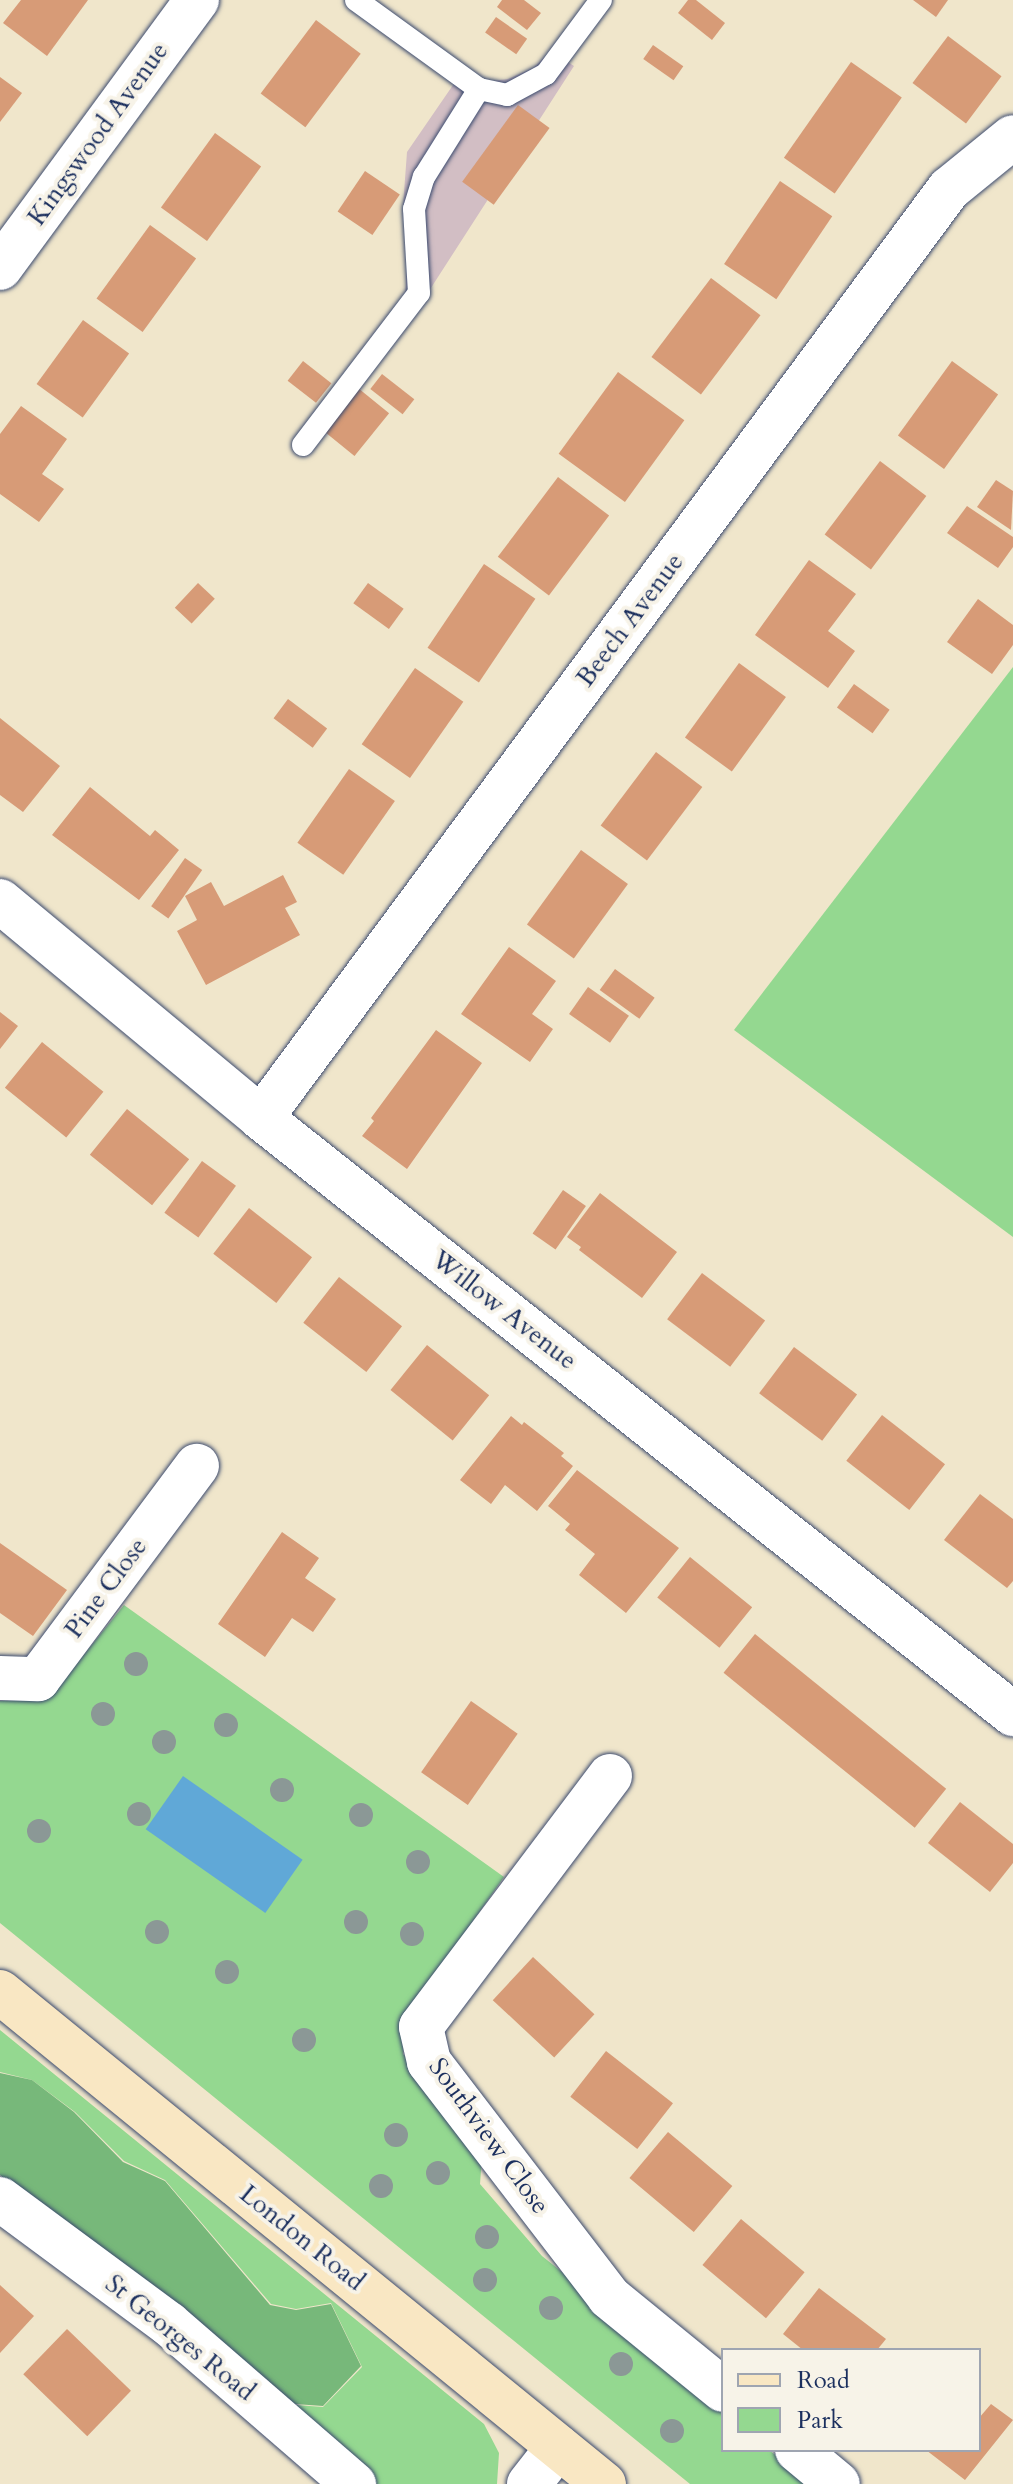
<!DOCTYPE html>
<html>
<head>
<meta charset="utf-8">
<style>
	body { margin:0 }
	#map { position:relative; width:1013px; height:2484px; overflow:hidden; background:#f0e6cb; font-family:Cardo,serif }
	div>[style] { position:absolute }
	.industrial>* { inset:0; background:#d2bec4 }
	.green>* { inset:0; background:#94d890 }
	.forest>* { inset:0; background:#77b87a }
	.water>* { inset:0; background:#60a8d7; transform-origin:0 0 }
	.building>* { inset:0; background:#d79b77; transform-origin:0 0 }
	.roads { filter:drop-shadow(0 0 2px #3b4a6e) drop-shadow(0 0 2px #3b4a6e) }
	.service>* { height:22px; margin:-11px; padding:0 11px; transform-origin:11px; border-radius:11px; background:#fff }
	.minor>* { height:44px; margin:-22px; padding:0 22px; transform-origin:22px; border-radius:22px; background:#fff }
	.secondary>* { height:44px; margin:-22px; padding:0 22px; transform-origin:22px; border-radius:22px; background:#f9e7c3 }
	.trees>* { width:24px; height:24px; margin:-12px; border-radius:50%; background:#8b9896 }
	span { translate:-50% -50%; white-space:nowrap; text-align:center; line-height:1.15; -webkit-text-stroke:8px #f7f3e8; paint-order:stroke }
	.street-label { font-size:26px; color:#1b2f5e }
	.legend { position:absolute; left:721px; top:2348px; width:260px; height:104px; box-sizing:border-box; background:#f7f3e8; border:2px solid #9fa5b1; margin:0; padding:10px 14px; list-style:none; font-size:24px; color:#1b2f5e }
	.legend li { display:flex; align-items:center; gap:16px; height:40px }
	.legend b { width:40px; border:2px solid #9fa5b1 }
</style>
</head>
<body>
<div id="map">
	<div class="industrial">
		<i style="clip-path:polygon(551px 51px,574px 66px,418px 308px,405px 298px,407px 265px,403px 206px,407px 152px,464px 69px,475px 77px,492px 81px,508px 79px,533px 68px)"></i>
	</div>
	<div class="green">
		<i style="clip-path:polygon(1013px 667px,1013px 1237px,734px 1030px)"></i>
		<i style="clip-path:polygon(124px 1605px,504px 1877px,409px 2012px,403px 2054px,440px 2094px,482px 2157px,480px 2184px,542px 2256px,613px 2313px,674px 2375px,723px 2413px,723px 2450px,769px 2450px,812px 2484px,690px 2484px,0 1923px,0 1701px,49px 1698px)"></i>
		<i style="clip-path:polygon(0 2030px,484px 2424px,499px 2453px,497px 2484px,376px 2484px,283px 2404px,323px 2407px,362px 2367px,331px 2303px,296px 2309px,271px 2304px,165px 2180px,124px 2161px,75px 2112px,32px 2080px,0 2072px)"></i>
	</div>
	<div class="forest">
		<i style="clip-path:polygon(0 2073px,32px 2080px,74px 2112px,123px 2162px,165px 2181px,270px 2305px,296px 2310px,331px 2304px,361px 2366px,323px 2406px,281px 2403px,0 2175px)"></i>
	</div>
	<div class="water">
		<i style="left:183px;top:1776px;width:146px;height:65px;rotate:35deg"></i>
	</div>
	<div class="building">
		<i style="clip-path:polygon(21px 0,88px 0,47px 56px,3px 23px)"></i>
		<i style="clip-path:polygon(502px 0,524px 0,541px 13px,527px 30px,497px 7px)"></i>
		<i style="clip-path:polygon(688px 0,696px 0,725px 23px,712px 40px,678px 13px)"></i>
		<i style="clip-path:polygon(913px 0,948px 0,936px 17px)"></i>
		<i style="left:496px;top:17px;width:38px;height:19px;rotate:35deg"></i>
		<i style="left:316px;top:20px;width:56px;height:92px;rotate:37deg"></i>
		<i style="left:948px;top:36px;width:67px;height:59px;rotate:37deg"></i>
		<i style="left:653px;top:45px;width:37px;height:17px;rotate:35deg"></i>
		<i style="left:851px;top:62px;width:62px;height:117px;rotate:35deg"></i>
		<i style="clip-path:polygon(0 77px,22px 93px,0 122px)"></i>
		<i style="left:518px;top:105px;width:39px;height:95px;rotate:36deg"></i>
		<i style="left:215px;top:133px;width:57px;height:92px;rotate:36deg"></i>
		<i style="left:365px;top:171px;width:42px;height:49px;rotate:34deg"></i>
		<i style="left:780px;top:181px;width:63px;height:100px;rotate:34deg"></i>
		<i style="left:150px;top:225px;width:57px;height:91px;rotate:36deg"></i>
		<i style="left:711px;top:278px;width:62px;height:99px;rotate:37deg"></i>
		<i style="left:83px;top:320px;width:57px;height:79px;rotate:36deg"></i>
		<i style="left:303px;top:361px;width:36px;height:25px;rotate:38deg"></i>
		<i style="left:952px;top:361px;width:57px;height:92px;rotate:36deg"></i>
		<i style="left:618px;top:372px;width:82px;height:101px;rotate:36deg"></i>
		<i style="left:382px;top:374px;width:41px;height:19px;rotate:38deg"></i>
		<i style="left:358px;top:388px;width:40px;height:55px;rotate:39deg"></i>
		<i style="clip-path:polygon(21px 406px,67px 439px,42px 474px,64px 489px,39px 522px,0 494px,0 434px)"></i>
		<i style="left:880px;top:461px;width:58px;height:92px;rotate:37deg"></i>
		<i style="left:558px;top:477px;width:64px;height:100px;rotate:37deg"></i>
		<i style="clip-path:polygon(996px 480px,1013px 491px,1011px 530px,977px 507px)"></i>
		<i style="clip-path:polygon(967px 506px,1013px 537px,1013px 547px,998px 568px,947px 533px)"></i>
		<i style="clip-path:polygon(809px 560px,856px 594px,828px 631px,855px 651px,828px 688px,755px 635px)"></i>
		<i style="left:484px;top:564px;width:62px;height:101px;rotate:34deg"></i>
		<i style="left:198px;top:583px;width:23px;height:34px;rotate:43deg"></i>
		<i style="left:368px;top:583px;width:44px;height:25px;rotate:36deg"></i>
		<i style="clip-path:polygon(978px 599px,1013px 625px,1013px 645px,992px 674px,947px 642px)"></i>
		<i style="left:739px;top:663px;width:58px;height:92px;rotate:36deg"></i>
		<i style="left:415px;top:668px;width:59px;height:93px;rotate:35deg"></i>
		<i style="left:854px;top:684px;width:44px;height:29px;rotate:36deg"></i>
		<i style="left:288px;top:699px;width:49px;height:24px;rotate:37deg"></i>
		<i style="clip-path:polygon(0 718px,60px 766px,23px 812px,0 795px)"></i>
		<i style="left:656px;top:752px;width:58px;height:92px;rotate:37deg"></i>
		<i style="left:349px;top:769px;width:56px;height:90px;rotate:35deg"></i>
		<i style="clip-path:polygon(90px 787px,150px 836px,155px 830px,179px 850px,139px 900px,52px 835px)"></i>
		<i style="left:581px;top:850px;width:58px;height:92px;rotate:36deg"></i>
		<i style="left:185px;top:858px;width:21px;height:59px;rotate:35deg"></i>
		<i style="clip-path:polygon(283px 875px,297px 902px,285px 908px,300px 935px,206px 985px,177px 931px,197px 920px,185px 896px,211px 882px,224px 906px)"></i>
		<i style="clip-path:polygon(509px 947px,556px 981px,532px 1014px,553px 1029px,530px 1062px,461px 1014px)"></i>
		<i style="left:615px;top:969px;width:49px;height:26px;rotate:36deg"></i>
		<i style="left:588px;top:987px;width:50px;height:33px;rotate:35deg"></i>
		<i style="clip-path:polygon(0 1012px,18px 1026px,0 1049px)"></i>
		<i style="clip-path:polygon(436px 1030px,482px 1063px,407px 1169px,362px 1136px,374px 1121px,371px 1118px)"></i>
		<i style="left:42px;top:1042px;width:79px;height:59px;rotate:39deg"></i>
		<i style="left:127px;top:1109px;width:80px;height:59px;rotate:39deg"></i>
		<i style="left:202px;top:1161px;width:42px;height:64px;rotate:36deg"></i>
		<i style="left:563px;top:1190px;width:28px;height:53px;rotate:35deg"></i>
		<i style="clip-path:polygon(600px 1193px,677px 1252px,642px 1298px,579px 1250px,581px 1247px,567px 1237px)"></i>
		<i style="left:249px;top:1208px;width:80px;height:58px;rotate:38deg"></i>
		<i style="left:702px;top:1273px;width:79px;height:58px;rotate:37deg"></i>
		<i style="left:339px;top:1277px;width:80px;height:58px;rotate:38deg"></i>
		<i style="left:427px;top:1345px;width:80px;height:58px;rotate:39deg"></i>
		<i style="left:794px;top:1347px;width:79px;height:58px;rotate:37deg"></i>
		<i style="left:882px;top:1415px;width:80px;height:58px;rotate:38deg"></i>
		<i style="clip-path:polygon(511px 1416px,522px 1425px,524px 1422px,564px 1453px,561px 1456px,573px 1466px,537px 1511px,505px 1485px,491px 1504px,460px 1480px)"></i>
		<i style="clip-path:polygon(577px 1470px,679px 1548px,626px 1613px,579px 1575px,595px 1554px,565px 1530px,570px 1524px,548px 1506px)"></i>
		<i style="clip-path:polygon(980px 1494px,1013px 1519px,1013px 1581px,1007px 1588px,944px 1540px)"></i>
		<i style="clip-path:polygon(282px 1532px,319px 1558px,305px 1578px,336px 1599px,313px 1632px,292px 1618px,265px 1657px,218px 1624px)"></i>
		<i style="clip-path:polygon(0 1543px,67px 1590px,33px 1636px,0 1613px)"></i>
		<i style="left:690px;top:1557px;width:80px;height:52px;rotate:39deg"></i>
		<i style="left:755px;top:1634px;width:246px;height:50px;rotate:39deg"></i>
		<i style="left:471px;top:1701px;width:57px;height:87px;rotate:35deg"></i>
		<i style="clip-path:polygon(960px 1802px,1013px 1844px,1013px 1863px,990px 1892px,928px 1843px)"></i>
		<i style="left:533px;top:1957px;width:84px;height:59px;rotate:43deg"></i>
		<i style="left:606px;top:2051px;width:85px;height:58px;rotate:38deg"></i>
		<i style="left:668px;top:2132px;width:84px;height:60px;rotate:40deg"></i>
		<i style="left:741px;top:2219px;width:83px;height:60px;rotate:40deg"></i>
		<i style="clip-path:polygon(0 2285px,34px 2316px,0 2353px)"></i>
		<i style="clip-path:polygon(819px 2288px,886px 2339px,877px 2350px,803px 2350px,783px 2334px)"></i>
		<i style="left:67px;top:2329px;width:89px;height:63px;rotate:44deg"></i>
		<i style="clip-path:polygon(991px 2404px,1013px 2420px,965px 2480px,926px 2450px,979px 2450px,979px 2418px)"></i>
	</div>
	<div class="roads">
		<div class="service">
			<i style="left:356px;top:0;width:152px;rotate:35.9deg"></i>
			<i style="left:479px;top:89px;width:29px;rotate:12deg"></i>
			<i style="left:507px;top:95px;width:44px;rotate:-28.3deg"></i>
			<i style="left:546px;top:74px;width:92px;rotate:-53.4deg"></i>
			<i style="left:303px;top:445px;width:191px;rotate:-52.7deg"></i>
			<i style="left:419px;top:293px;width:84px;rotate:-93.4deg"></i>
			<i style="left:414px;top:209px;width:34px;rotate:-73deg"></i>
			<i style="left:424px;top:177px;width:104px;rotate:-58deg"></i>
		</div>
		<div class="minor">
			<i style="left:0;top:268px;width:333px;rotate:-53.7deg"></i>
			<i style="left:0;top:901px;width:339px;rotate:39.7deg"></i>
			<i style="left:261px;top:1118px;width:960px;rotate:38.4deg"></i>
			<i style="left:261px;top:1118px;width:1156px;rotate:-53.48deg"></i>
			<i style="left:949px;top:189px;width:82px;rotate:-39.1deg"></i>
			<i style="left:0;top:1678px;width:38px;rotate:2deg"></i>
			<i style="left:38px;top:1679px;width:266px;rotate:-53.3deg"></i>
			<i style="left:610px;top:1776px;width:314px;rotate:127deg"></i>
			<i style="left:421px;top:2027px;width:36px;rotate:77deg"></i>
			<i style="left:429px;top:2062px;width:296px;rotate:52.5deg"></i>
			<i style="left:609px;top:2297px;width:147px;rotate:39.2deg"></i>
			<i style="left:0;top:2199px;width:210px;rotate:36.5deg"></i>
			<i style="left:169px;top:2324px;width:245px;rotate:40.9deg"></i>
			<i style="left:797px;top:2450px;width:53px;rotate:39.7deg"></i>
			<i style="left:529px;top:2484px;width:47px;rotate:-51.9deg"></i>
		</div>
		<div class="secondary">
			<i style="left:0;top:1992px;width:779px;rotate:39.17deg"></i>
		</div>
	</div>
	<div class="trees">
		<i style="left:136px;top:1664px"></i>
		<i style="left:103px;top:1714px"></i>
		<i style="left:226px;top:1725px"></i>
		<i style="left:164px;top:1742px"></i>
		<i style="left:282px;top:1790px"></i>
		<i style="left:139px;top:1814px"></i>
		<i style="left:361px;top:1815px"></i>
		<i style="left:39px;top:1831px"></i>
		<i style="left:418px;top:1862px"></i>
		<i style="left:356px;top:1922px"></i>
		<i style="left:157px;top:1932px"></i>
		<i style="left:412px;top:1934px"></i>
		<i style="left:227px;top:1972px"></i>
		<i style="left:304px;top:2040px"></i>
		<i style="left:396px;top:2135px"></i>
		<i style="left:438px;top:2173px"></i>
		<i style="left:381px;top:2186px"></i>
		<i style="left:487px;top:2237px"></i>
		<i style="left:485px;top:2280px"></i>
		<i style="left:551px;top:2308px"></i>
		<i style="left:621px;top:2364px"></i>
		<i style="left:672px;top:2431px"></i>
	</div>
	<div class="street-label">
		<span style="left:98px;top:134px;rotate:-54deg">Kingswood Avenue</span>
		<span style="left:630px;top:620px;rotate:-53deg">Beech Avenue</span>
		<span style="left:504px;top:1310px;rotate:38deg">Willow Avenue</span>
		<span style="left:106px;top:1588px;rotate:-53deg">Pine Close</span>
		<span style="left:489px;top:2136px;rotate:54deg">Southview Close</span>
		<span style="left:302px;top:2238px;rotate:39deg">London Road</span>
		<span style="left:180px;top:2338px;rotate:39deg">St Georges Road</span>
	</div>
	<ul class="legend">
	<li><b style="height:10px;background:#f9e7c3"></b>Road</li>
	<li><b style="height:22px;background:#94d890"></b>Park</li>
	</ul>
</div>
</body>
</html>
